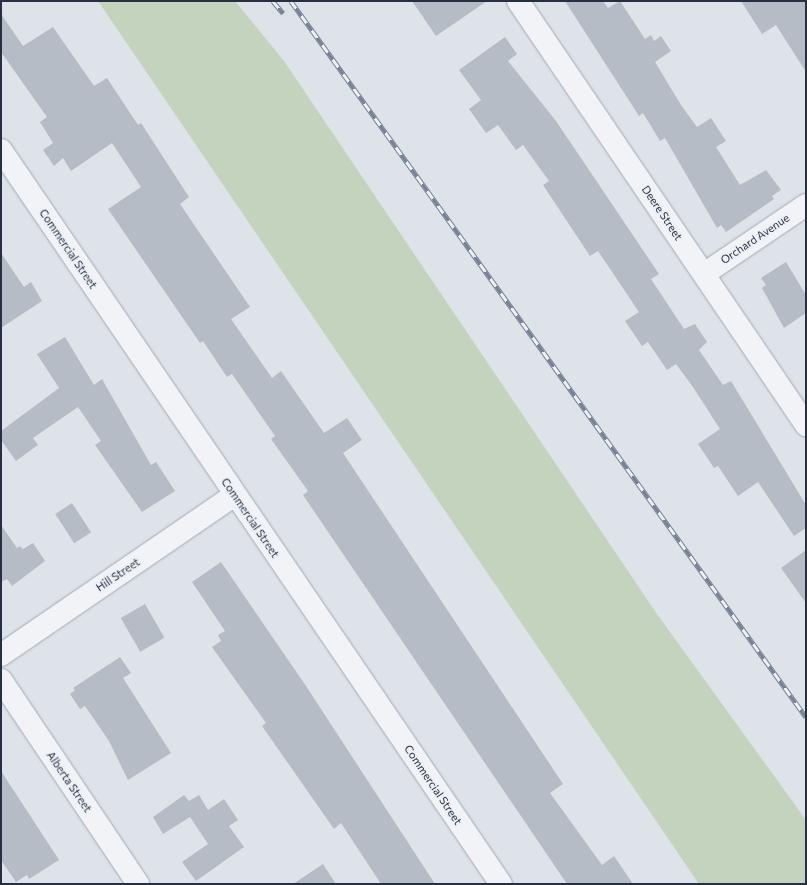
<!DOCTYPE html>
<html>
<head>
<meta charset="utf-8">
<style>
	body { margin:0 }
	#map { position:relative; width:807px; height:885px; overflow:hidden; background:#dee3e9; font-family:Commissioner,sans-serif }
	div>[style] { position:absolute }
	.green>* { inset:0; background:#c4d3be }
	.building>* { inset:0; background:#b5bcc6; transform-origin:0 0 }
	.roads { filter:drop-shadow(0 0 1px #a3aab3) drop-shadow(0 0 1px #a3aab3) }
	.street>* { height:22px; margin:-11px; padding:0 11px; transform-origin:11px; border-radius:11px; background:#f1f3f7 }
	.rail>* { height:4.5px; margin-top:-2.25px; transform-origin:0; background:repeating-linear-gradient(90deg,#edf1f6 0 9px,#768294 0 18px); box-sizing:border-box; border-block:1px solid #768294 }
	span { translate:-50% -50%; white-space:nowrap; text-align:center; line-height:1.15; -webkit-text-stroke:4px #edf1f6; paint-order:stroke }
	.street-label { font-size:11px; color:#263041 }
	.frame { position:absolute; inset:0; border:2px solid #263041; pointer-events:none }
</style>
</head>
<body>
<div id="map">
	<div class="green">
		<i style="clip-path:polygon(98px 1px,235px 1px,284px 61px,657px 614px,806px 820px,806px 884px,699px 884px)"></i>
	</div>
	<div class="building">
		<i style="clip-path:polygon(412px 1px,487px 1px,436px 36px)"></i>
		<i style="clip-path:polygon(565px 1px,603px 1px,608px 8px,620px 1px,645px 39px,651px 35px,654px 41px,661px 36px,671px 51px,655px 62px,681px 105px,697px 127px,711px 118px,726px 141px,716px 147px,740px 185px,766px 170px,781px 190px,772px 196px,774px 199px,726px 232px,721px 225px,717px 228px,665px 138px,660px 141px,643px 113px,639px 116px)"></i>
		<i style="clip-path:polygon(741px 1px,806px 1px,806px 72px,776px 25px,762px 34px)"></i>
		<i style="clip-path:polygon(1px 14px,23px 46px,53px 27px,94px 86px,107px 78px,138px 125px,141px 123px,189px 197px,180px 204px,250px 307px,231px 319px,272px 378px,281px 371px,324px 433px,347px 418px,362px 440px,343px 453px,563px 784px,550px 793px,602px 865px,614px 856px,633px 884px,567px 884px,303px 495px,308px 491px,271px 439px,275px 436px,232px 374px,227px 377px,203px 341px,200px 343px,108px 209px,141px 187px,112px 143px,71px 171px,63px 158px,54px 166px,43px 150px,53px 143px,40px 122px,47px 117px,1px 52px)"></i>
		<i style="clip-path:polygon(505px 37px,517px 54px,508px 61px,556px 121px,659px 274px,651px 279px,684px 329px,695px 324px,707px 342px,699px 350px,723px 385px,731px 381px,806px 505px,806px 528px,794px 536px,758px 482px,738px 496px,718px 466px,714px 468px,698px 444px,720px 429px,693px 387px,676px 364px,667px 370px,648px 342px,642px 346px,625px 321px,639px 312px,598px 251px,590px 256px,543px 185px,549px 181px,523px 145px,516px 150px,498px 125px,486px 133px,469px 109px,481px 100px,459px 70px)"></i>
		<i style="clip-path:polygon(1px 253px,24px 287px,31px 282px,42px 301px,1px 328px)"></i>
		<i style="clip-path:polygon(786px 262px,806px 295px,806px 313px,784px 328px,762px 288px,766px 285px,761px 278px)"></i>
		<i style="clip-path:polygon(65px 337px,94px 385px,102px 379px,151px 465px,156px 462px,175px 491px,142px 512px,95px 445px,101px 441px,78px 407px,33px 438px,38px 445px,16px 461px,1px 440px,1px 431px,59px 388px,37px 354px)"></i>
		<i style="left:72px;top:503px;width:35px;height:20px;rotate:57deg"></i>
		<i style="clip-path:polygon(1px 525px,17px 548px,20px 546px,23px 549px,33px 543px,45px 561px,12px 586px,7px 579px,1px 582px)"></i>
		<i style="clip-path:polygon(806px 550px,806px 603px,781px 568px)"></i>
		<i style="clip-path:polygon(221px 562px,306px 686px,435px 884px,381px 884px,341px 823px,334px 829px,262px 726px,266px 723px,212px 647px,221px 641px,218px 635px,225px 631px,192px 582px)"></i>
		<i style="left:145px;top:604px;width:39px;height:28px;rotate:60deg"></i>
		<i style="clip-path:polygon(120px 657px,131px 673px,123px 678px,171px 753px,128px 780px,109px 741px,85px 706px,80px 709px,70px 694px,75px 690px,73px 688px)"></i>
		<i style="clip-path:polygon(1px 771px,59px 860px,29px 879px,27px 875px,16px 882px,1px 860px)"></i>
		<i style="clip-path:polygon(184px 795px,189px 801px,199px 795px,208px 810px,224px 799px,238px 820px,229px 826px,244px 847px,196px 881px,182px 862px,208px 844px,190px 817px,163px 834px,153px 817px)"></i>
		<i style="clip-path:polygon(323px 864px,336px 884px,293px 884px)"></i>
	</div>
	<div class="roads">
		<div class="street">
			<i style="left:518px;top:1px;width:513px;rotate:55.81deg"></i>
			<i style="left:1px;top:150px;width:888px;rotate:55.74deg"></i>
			<i style="left:704px;top:274px;width:123px;rotate:-34.1deg"></i>
			<i style="left:1px;top:655px;width:283px;rotate:-34.4deg"></i>
			<i style="left:1px;top:680px;width:246px;rotate:56.1deg"></i>
		</div>
	</div>
	<div class="rail">
		<i style="left:273px;top:1px;width:16px;rotate:50deg"></i>
		<i style="left:291px;top:1px;width:882px;rotate:54.27deg"></i>
	</div>
	<div class="street-label">
		<span style="left:662px;top:213px;rotate:56deg">Deere Street</span>
		<span style="left:755px;top:239px;rotate:-34deg">Orchard Avenue</span>
		<span style="left:68px;top:249px;rotate:56deg">Commercial Street</span>
		<span style="left:250px;top:518px;rotate:56deg">Commercial Street</span>
		<span style="left:118px;top:575px;rotate:-34deg">Hill Street</span>
		<span style="left:69px;top:782px;rotate:56deg">Alberta Street</span>
		<span style="left:433px;top:785px;rotate:56deg">Commercial Street</span>
	</div>
	<div class="frame"></div>
</div>
</body>
</html>
